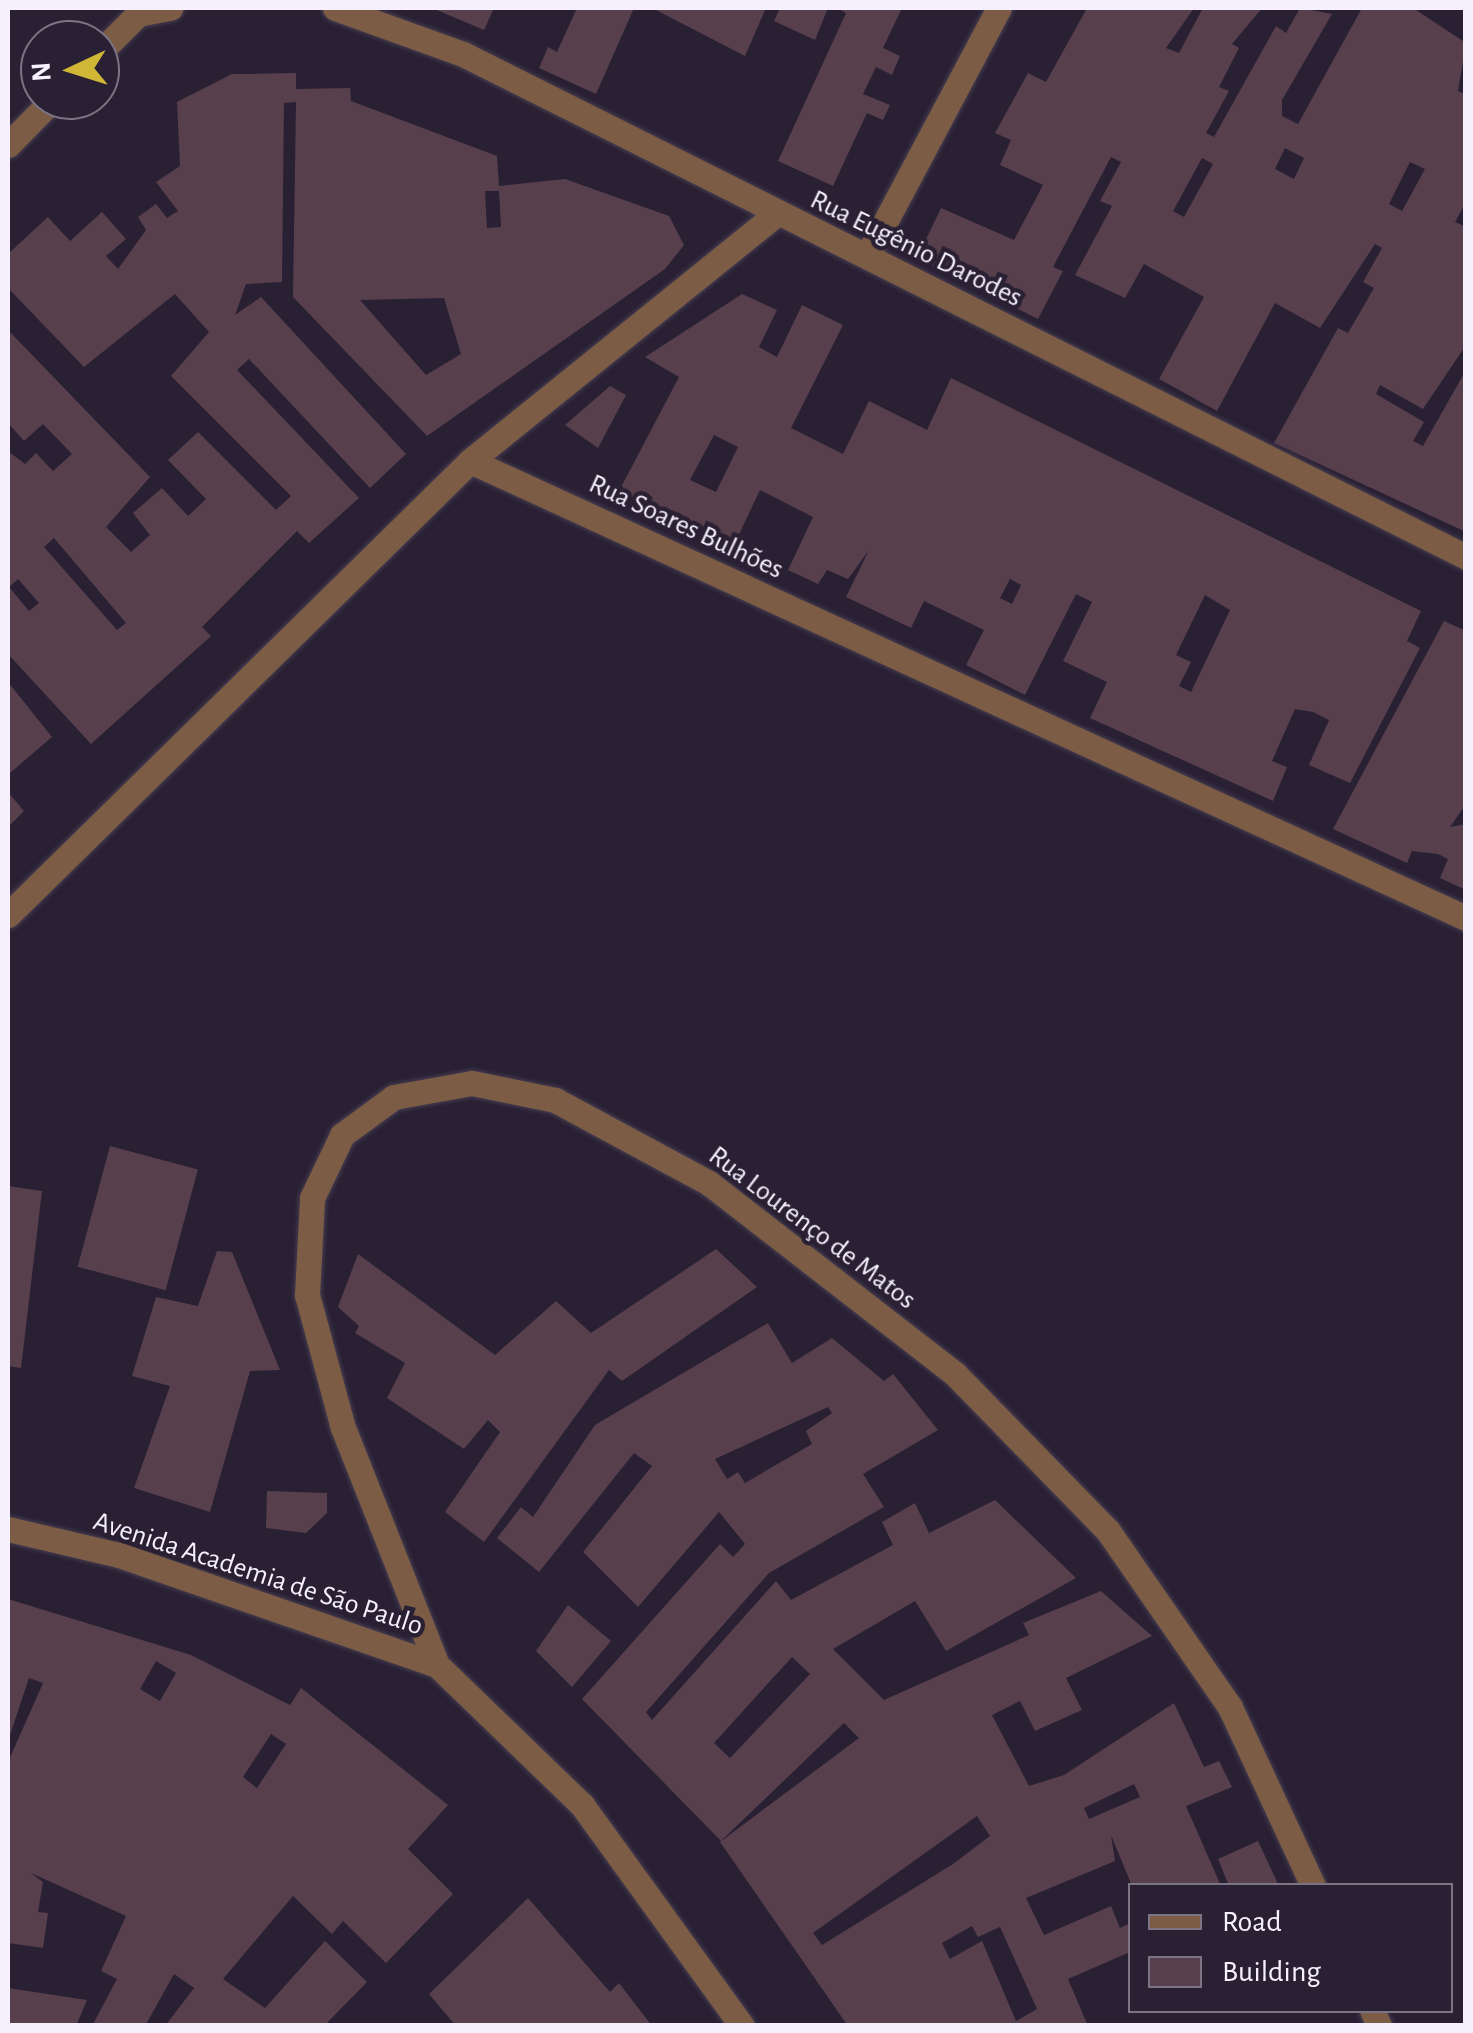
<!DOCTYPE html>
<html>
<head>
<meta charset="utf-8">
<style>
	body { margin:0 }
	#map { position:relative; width:1473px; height:2033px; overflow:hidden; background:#292034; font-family:"Alegreya Sans",sans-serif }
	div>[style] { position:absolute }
	.building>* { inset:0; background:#573f4c; transform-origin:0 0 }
	.roads { filter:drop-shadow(0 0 2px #463d50) drop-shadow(0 0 2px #463d50) }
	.minor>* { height:25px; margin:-12.5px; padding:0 12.5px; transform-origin:12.5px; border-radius:12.5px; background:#7c5c44 }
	span { translate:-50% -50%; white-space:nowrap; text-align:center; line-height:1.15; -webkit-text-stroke:9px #292034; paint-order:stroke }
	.street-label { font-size:28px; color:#f7f1ff }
	.frame { position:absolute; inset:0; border:10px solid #f7f1ff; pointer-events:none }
	.legend { position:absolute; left:1128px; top:1883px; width:325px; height:130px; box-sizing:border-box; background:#292034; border:2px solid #7b7485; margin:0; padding:12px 18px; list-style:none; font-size:30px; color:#f7f1ff }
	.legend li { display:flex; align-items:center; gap:20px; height:50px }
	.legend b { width:50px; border:2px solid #7b7485 }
	.north { position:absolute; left:20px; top:20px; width:100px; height:100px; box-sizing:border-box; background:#292034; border:2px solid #7b7485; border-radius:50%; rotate:266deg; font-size:28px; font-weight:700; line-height:40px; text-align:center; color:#f7f1ff }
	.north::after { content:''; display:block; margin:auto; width:35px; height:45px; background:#d0b736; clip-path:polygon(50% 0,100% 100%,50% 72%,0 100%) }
</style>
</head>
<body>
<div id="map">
	<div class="building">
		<i style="clip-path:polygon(432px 8px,494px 8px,484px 30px)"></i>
		<i style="clip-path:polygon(577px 8px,634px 8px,596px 94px,539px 68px,548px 47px,557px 52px)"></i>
		<i style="clip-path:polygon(652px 8px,766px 8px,745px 56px)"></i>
		<i style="clip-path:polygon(780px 8px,828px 8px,815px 40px,774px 21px)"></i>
		<i style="clip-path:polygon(837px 8px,902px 8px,883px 48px,900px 56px,892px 75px,876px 67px,863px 94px,890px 105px,883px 120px,867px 113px,833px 186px,778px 161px,846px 13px)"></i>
		<i style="clip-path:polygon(evenodd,1087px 8px,1194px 8px,1166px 48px,1179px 53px,1203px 8px,1262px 8px,1232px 44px,1239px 48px,1219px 87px,1229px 91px,1206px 133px,1214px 137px,1276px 26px,1286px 33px,1300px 8px,1332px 14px,1282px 100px,1282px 116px,1298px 124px,1362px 8px,1413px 8px,1466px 43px,1458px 91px,1466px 95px,1466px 202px,1455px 222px,1466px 227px,1466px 345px,1423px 409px,1380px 385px,1376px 394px,1424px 422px,1413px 441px,1423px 446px,1466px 370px,1466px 532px,1274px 443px,1338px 328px,1348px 333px,1374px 288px,1363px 282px,1382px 248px,1375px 244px,1320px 328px,1275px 303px,1217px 411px,1159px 379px,1204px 297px,1144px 264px,1125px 298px,1075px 275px,1112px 206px,1100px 201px,1121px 162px,1111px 157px,1053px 267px,1063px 271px,1038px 319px,917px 258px,941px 208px,1014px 240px,1043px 185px,1000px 165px,1011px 140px,995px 133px,1028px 73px,1046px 82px,1087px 8px,1285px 148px,1304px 158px,1294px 179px,1275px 169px,1285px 148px,1087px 8px,1202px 158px,1213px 164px,1184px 217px,1173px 211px,1202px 158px,1087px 8px,1410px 162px,1425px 169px,1402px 211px,1389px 204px,1410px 162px)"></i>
		<i style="clip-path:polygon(evenodd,296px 73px,296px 89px,350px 88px,351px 101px,497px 156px,499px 186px,565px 179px,669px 216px,684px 245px,665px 269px,427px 436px,293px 297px,296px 102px,284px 103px,282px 282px,246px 284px,235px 315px,261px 297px,406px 454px,370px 488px,249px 359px,237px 370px,359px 498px,309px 543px,297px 531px,202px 627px,211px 636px,91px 744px,8px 654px,8px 451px,25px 464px,36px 453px,53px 471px,72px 454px,43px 424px,24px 441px,8px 423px,8px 330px,150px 477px,106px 527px,131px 552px,150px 535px,133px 513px,162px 488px,188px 516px,206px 499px,168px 460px,198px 432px,276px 510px,291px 496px,171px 376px,209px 332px,175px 294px,84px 367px,8px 288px,8px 254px,48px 217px,70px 241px,102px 212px,126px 239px,106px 256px,118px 269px,146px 230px,138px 217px,156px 204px,167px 218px,178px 211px,156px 182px,180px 166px,177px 102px,232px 74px,296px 73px,485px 191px,499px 191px,501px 227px,487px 228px,485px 191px,296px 73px,444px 298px,461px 354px,426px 375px,360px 300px,444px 298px,296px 73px,54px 538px,126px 623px,117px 630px,44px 547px,54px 538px,296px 73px,18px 579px,39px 603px,29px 611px,9px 587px,18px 579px)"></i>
		<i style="clip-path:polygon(evenodd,742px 294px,777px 310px,759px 347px,777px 357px,802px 305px,843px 325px,791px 428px,843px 454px,869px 401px,927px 430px,951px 378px,1421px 611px,1407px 641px,1420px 648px,1350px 783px,1309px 765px,1329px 720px,1313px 712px,1295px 709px,1272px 761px,1287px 767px,1273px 801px,1090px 718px,1107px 682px,1063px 661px,1092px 602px,1076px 594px,1025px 695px,966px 665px,984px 630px,924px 601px,911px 628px,846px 597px,869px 550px,848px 579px,827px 570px,818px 584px,788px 570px,813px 517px,760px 490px,734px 545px,619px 491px,679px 377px,645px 357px,742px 294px,714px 435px,738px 447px,716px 492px,690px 480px,714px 435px,742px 294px,1010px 579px,1021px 585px,1012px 604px,1000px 598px,1010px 579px,742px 294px,1205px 595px,1230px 610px,1191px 692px,1179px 686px,1191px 662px,1176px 655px,1205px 595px)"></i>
		<i style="clip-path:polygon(610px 386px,626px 395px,598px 448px,565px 425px)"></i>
		<i style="clip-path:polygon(1444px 621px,1466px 631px,1466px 804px,1450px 827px,1466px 824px,1466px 890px,1440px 878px,1448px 859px,1438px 854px,1412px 851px,1407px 863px,1333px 829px)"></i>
		<i style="clip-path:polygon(8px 682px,52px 737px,10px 773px,8px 770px)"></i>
		<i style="clip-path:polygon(8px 792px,24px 811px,8px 827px)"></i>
		<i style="left:110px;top:1146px;width:91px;height:125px;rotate:15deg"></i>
		<i style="clip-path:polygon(8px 1186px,42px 1191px,21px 1368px,8px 1366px)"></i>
		<i style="clip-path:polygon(716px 1249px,757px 1287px,622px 1381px,609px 1370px,484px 1542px,445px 1512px,500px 1432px,488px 1420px,464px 1449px,387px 1398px,405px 1363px,355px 1333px,359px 1326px,338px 1307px,358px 1254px,495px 1355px,556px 1301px,591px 1333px)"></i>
		<i style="clip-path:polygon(217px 1251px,232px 1252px,280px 1370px,250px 1371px,210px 1512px,134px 1488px,170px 1386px,132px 1376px,156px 1297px,198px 1306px)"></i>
		<i style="clip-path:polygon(evenodd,768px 1323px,792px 1363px,832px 1338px,884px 1381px,893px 1374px,938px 1430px,863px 1474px,884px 1507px,769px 1573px,646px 1712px,652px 1720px,776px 1581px,791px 1600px,893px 1545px,882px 1522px,915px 1503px,929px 1533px,995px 1500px,1076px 1578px,946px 1651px,915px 1601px,833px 1649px,884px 1700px,1029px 1635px,1023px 1623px,1101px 1591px,1152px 1636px,1066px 1678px,1082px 1710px,1035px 1731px,1020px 1701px,992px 1715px,1029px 1786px,1064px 1775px,1174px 1703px,1204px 1767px,1219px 1761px,1232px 1787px,1186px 1806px,1221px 1886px,1132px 1886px,1111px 1835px,1115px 1861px,1026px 1898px,1044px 1935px,1111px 1906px,1120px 1928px,1130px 1923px,1130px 1952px,1068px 1979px,1088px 2026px,848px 2026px,720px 1842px,859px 1738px,844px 1723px,721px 1841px,582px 1699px,720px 1544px,733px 1557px,745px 1544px,719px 1512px,638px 1607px,583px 1552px,652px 1466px,634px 1453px,539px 1572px,497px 1538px,521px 1507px,533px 1517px,595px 1425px,768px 1323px,828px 1407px,832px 1413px,806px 1431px,812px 1444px,745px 1483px,738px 1472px,727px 1479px,715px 1459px,828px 1407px,768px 1323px,792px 1657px,810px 1674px,730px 1758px,714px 1743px,792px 1657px,768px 1323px,1134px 1784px,1140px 1797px,1089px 1819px,1084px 1808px,1134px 1784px,768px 1323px,977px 1816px,990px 1836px,953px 1864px,822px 1945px,813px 1933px,977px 1816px,768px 1323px,972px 1926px,978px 1937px,1000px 1927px,1037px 2009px,1016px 2021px,982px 1941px,950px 1959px,942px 1943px,972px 1926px)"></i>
		<i style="clip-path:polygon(267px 1491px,327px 1493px,327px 1513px,306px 1533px,266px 1528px)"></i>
		<i style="clip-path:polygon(evenodd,8px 1599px,191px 1655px,290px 1705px,301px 1688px,448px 1805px,408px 1849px,453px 1894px,386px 1963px,343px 1921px,332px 1934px,293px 1896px,223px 1979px,265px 2008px,325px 1941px,367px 1982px,324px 2026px,165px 2026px,194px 1988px,174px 1974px,145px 2026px,92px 2026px,117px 1979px,101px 1971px,126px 1916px,31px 1873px,43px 1882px,38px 1912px,48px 1913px,43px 1948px,8px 1943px,8px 1762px,43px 1683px,29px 1678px,8px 1741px,8px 1599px,156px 1661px,176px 1673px,160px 1701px,140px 1689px,156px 1661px,8px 1599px,271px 1734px,286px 1744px,257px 1788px,243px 1777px,271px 1734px)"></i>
		<i style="clip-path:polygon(568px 1605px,611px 1641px,572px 1687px,536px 1651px)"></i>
		<i style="clip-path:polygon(1258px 1841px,1279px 1886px,1229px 1886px,1218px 1859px)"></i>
		<i style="clip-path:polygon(528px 1898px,610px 1992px,619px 1983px,652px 2026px,456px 2026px,429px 1994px)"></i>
		<i style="clip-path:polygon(8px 1988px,87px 2000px,76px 2026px,8px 2026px)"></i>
	</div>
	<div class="roads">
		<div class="minor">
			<i style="left:335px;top:8px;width:136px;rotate:19.8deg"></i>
			<i style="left:463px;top:54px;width:1122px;rotate:26.63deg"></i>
			<i style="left:100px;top:52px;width:54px;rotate:-45deg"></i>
			<i style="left:138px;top:14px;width:33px;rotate:-11deg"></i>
			<i style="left:8px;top:145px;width:63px;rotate:-45.6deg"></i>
			<i style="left:867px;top:256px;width:281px;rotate:-62deg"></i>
			<i style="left:470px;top:461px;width:393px;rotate:-38.9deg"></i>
			<i style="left:8px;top:915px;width:648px;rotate:-44.5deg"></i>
			<i style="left:470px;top:461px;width:1096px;rotate:24.65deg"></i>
			<i style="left:8px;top:1529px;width:114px;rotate:13.2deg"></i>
			<i style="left:119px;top:1555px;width:336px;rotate:19.1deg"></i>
			<i style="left:437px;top:1665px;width:202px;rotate:44deg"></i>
			<i style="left:582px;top:1805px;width:273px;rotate:54.1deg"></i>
			<i style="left:437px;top:1665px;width:255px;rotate:-111.6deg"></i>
			<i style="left:343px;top:1428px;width:138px;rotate:-105.1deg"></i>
			<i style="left:307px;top:1295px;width:97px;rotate:-87deg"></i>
			<i style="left:312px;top:1198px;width:70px;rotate:-64.5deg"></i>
			<i style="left:342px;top:1135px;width:64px;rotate:-36.2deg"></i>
			<i style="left:394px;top:1097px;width:79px;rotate:-10.2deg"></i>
			<i style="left:472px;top:1083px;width:85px;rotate:11.6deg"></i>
			<i style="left:555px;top:1100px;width:175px;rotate:28.3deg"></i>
			<i style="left:709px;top:1183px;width:311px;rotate:37.8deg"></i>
			<i style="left:955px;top:1374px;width:219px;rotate:45.7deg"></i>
			<i style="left:1108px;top:1531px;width:214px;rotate:55.3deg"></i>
			<i style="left:1230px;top:1707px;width:197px;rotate:65.1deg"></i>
			<i style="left:1372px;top:2010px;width:17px;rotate:66deg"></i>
		</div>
	</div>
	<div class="street-label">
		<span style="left:916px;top:249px;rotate:26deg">Rua Eugênio Darodes</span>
		<span style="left:686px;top:527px;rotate:25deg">Rua Soares Bulhões</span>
		<span style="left:812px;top:1228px;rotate:37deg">Rua Lourenço de Matos</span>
		<span style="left:258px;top:1574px;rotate:18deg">Avenida Academia de São Paulo</span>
	</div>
	<div class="frame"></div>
	<ul class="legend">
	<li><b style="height:12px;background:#7c5c44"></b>Road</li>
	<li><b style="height:28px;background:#573f4c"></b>Building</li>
	</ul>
	<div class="north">N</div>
</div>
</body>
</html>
